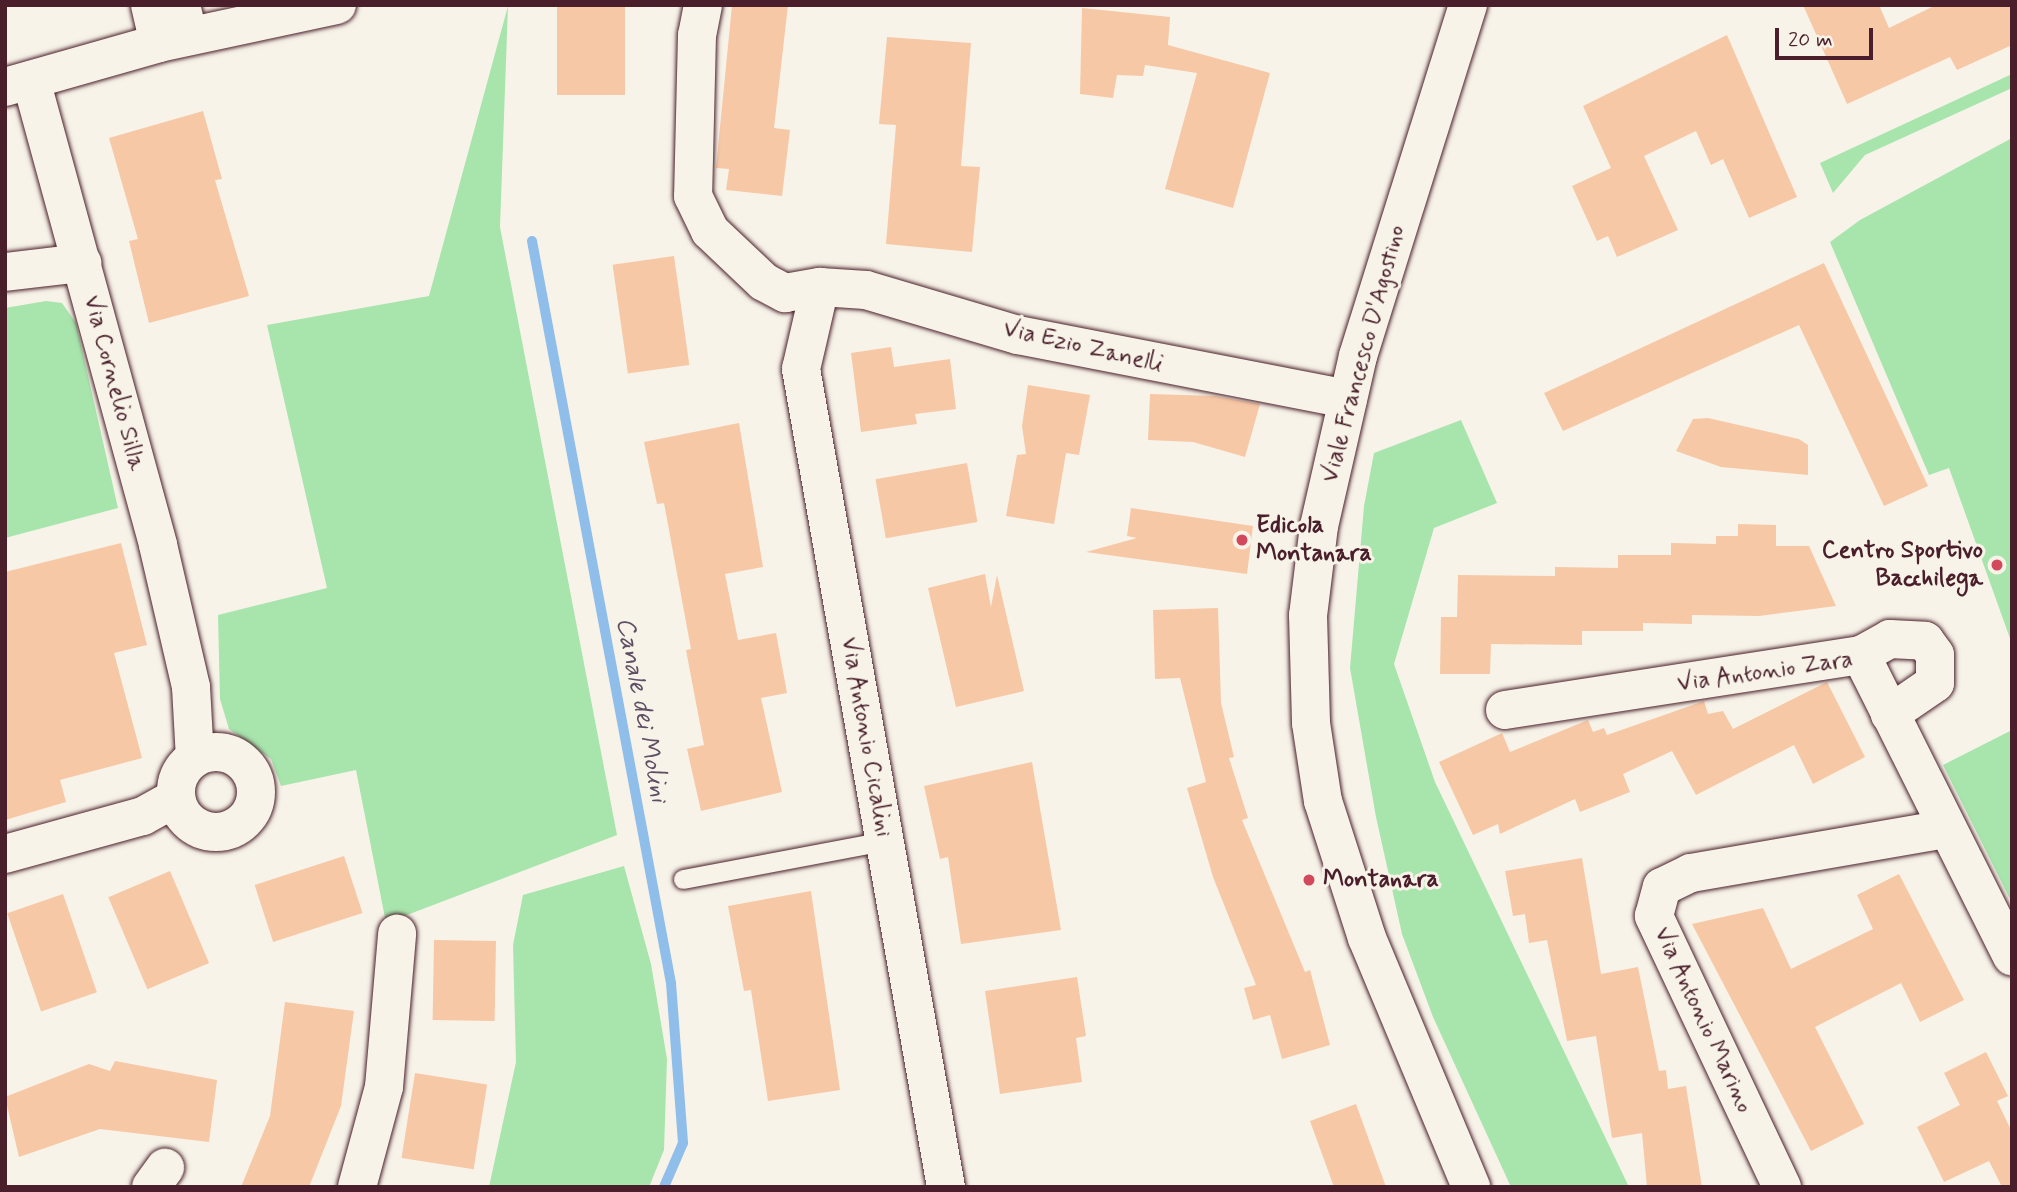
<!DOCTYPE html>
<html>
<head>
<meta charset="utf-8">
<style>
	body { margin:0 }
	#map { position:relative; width:2017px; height:1192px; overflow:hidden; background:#f7f3e8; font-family:Mynerve,sans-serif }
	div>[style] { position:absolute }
	.green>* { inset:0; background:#a7e5ad }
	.stream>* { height:10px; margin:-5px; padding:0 5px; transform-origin:5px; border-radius:5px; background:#8fbeea }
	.building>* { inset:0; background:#f7c8a6; transform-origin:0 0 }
	.roads { filter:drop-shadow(0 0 2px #4a1f2b) drop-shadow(0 0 2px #4a1f2b) }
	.service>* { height:19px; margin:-9.5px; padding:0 9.5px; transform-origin:9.5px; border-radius:9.5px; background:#f7f3e8 }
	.minor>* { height:38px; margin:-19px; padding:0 19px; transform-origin:19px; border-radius:19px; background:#f7f3e8 }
	.minor>.ring { margin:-19px; padding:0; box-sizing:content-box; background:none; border:38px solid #f7f3e8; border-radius:50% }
	.primary>* { height:38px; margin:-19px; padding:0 19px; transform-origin:19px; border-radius:19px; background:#f7f3e8 }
	.dots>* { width:19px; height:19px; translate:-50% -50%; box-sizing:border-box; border:4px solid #f7f3e8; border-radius:50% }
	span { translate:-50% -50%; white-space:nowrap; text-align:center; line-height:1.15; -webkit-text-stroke:6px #f7f3e8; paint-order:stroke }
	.street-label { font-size:24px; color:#4a1f2b }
	.poi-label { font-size:24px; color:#4a1f2b; font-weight:700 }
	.left { translate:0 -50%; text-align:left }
	.right { translate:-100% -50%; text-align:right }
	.water-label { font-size:26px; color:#5f4f64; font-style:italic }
	.frame { position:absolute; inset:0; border:7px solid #4a1f2b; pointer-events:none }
	.scale { position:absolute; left:1775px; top:28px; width:98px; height:32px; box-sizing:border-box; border:4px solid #4a1f2b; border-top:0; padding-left:9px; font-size:21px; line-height:24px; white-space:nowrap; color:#4a1f2b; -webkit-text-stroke:5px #f7f3e8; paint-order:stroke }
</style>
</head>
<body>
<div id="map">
	<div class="green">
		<i style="clip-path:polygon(508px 6px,500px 227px,617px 835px,386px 923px,356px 770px,281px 786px,271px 759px,229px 729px,220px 699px,218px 615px,327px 588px,267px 325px,429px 296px)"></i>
		<i style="clip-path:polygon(2012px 74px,2012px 88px,1865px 155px,1833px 193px,1820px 163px)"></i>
		<i style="clip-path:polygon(2012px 138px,2012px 644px,1949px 468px,1929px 475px,1830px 242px,1860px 220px)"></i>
		<i style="clip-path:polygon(46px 301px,62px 303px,76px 323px,118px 508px,5px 538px,5px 308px)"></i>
		<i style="clip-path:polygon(1461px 420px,1497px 503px,1434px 528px,1394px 664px,1435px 782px,1629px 1187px,1511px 1187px,1433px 1017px,1402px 934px,1376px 817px,1350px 668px,1364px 506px,1374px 453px)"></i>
		<i style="clip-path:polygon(2012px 730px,2012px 903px,1943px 765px)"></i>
		<i style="clip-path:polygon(624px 866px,651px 964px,667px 1059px,664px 1150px,649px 1187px,489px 1187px,516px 1062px,513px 945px,523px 895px)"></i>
	</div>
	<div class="stream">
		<i style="left:532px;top:241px;width:755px;rotate:79.39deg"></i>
		<i style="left:671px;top:983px;width:160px;rotate:85.7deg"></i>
		<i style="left:683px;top:1143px;width:48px;rotate:113.4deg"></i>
	</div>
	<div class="building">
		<i style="left:557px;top:5px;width:68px;height:90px"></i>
		<i style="clip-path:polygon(732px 5px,788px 5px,774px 128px,790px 130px,782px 196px,726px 190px,729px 169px,716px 168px)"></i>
		<i style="clip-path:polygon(1803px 5px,1879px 5px,1889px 28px,1936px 5px,2012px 5px,2012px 45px,1957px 70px,1950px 57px,1847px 104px)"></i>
		<i style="clip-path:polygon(1082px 8px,1170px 17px,1168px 45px,1270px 73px,1233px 208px,1165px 189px,1197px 73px,1145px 65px,1143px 76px,1117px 75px,1113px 98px,1080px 94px)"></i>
		<i style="clip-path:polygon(1727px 35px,1797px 197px,1749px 218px,1723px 159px,1711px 165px,1696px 131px,1644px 156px,1678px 230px,1617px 257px,1608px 236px,1597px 241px,1572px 186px,1611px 168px,1583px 106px)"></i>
		<i style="clip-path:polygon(887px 37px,971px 43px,961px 166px,980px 167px,972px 252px,886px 244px,896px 125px,879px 124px)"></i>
		<i style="clip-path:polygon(203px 111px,222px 179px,215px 180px,249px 296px,149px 323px,129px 241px,138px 239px,109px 138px)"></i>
		<i style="left:674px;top:256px;width:110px;height:62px;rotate:82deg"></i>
		<i style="clip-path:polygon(1824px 263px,1928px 486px,1884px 506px,1799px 325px,1563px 431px,1544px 393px)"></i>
		<i style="clip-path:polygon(891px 347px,894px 367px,950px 359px,956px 409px,915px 414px,917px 424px,861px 432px,851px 353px)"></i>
		<i style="clip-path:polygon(1028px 385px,1090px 395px,1079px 455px,1066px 453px,1054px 524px,1006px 516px,1017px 455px,1026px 454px,1022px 426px)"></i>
		<i style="clip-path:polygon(1150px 394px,1215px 396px,1260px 404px,1245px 457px,1193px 442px,1148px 440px)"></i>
		<i style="clip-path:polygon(1708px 418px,1799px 439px,1808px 445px,1808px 475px,1721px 467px,1676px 451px,1693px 419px)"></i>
		<i style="clip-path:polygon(739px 423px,763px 567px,725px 574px,738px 640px,776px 633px,787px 693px,761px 698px,782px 792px,701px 811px,687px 749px,704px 745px,686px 650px,691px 649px,664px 503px,657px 504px,644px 442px)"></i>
		<i style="left:967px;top:463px;width:60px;height:93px;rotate:80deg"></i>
		<i style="clip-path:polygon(1131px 508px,1253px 526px,1247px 574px,1086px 552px,1137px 538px,1127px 536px)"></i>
		<i style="clip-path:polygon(1738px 524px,1776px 525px,1776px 546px,1809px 546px,1836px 606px,1759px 616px,1692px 615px,1692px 624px,1643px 623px,1643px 631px,1582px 631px,1582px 645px,1491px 644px,1490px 674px,1440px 674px,1441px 617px,1457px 617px,1458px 575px,1555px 576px,1555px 567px,1618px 568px,1618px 555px,1671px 555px,1671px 543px,1716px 544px,1716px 536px,1738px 536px)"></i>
		<i style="clip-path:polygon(121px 543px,147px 645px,114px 653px,142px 758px,60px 780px,66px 802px,5px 820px,5px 572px)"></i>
		<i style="clip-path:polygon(985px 574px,991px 607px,997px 575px,1024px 691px,956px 707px,928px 588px)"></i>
		<i style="clip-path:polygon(1218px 608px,1221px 703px,1234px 757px,1229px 758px,1248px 818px,1242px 820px,1305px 972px,1310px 970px,1330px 1045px,1282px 1059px,1270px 1015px,1253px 1020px,1244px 988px,1256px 985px,1213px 877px,1187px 788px,1206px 782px,1180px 678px,1155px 679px,1153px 610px)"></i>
		<i style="clip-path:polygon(1827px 682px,1865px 757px,1813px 784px,1794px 745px,1696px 795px,1672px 751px,1623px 774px,1630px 792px,1580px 812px,1575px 799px,1500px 834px,1498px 824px,1473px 835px,1439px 762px,1502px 733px,1510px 752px,1588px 720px,1593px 732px,1604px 728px,1607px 735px,1704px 701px,1708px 714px,1723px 711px,1733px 729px)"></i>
		<i style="clip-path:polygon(1032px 762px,1061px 930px,961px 944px,948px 857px,940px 859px,924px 786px)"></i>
		<i style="left:344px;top:856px;width:60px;height:94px;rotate:72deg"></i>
		<i style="clip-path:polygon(1582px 858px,1601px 974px,1638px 967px,1659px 1071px,1666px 1070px,1668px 1089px,1686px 1086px,1702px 1187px,1647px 1187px,1642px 1133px,1612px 1138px,1596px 1036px,1567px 1041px,1547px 940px,1529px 943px,1525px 914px,1513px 916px,1505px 871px)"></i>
		<i style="left:170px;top:871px;width:100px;height:67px;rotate:67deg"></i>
		<i style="clip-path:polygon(1899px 874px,1964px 1000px,1920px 1022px,1901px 983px,1815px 1027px,1864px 1124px,1811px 1151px,1692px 924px,1763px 908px,1791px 969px,1873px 929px,1857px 895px)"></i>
		<i style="clip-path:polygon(811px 891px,840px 1090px,768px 1101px,751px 990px,744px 991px,728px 906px)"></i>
		<i style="left:63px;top:894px;width:104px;height:59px;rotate:71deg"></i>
		<i style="left:434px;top:940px;width:62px;height:80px;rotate:1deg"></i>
		<i style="clip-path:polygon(1077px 977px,1086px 1036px,1076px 1038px,1082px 1082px,1000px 1094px,985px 991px)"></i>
		<i style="clip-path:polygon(285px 1002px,354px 1011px,341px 1106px,309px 1187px,241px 1187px,270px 1116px)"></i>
		<i style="clip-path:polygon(1986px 1052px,2008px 1096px,1997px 1101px,2012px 1132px,2012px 1187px,2002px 1187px,1989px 1161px,1944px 1182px,1917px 1127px,1960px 1105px,1944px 1073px)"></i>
		<i style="clip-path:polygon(115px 1061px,217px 1080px,209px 1142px,100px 1129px,19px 1157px,5px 1097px,89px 1064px,110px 1071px)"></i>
		<i style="left:415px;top:1073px;width:73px;height:86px;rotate:9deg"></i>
		<i style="clip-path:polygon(1356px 1104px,1386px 1187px,1334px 1187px,1310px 1121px)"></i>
	</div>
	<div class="roads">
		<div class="service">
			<i style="left:683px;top:879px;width:206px;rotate:-10.7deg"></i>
		</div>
		<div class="minor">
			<i style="left:150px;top:5px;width:39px;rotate:77deg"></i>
			<i style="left:181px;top:5px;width:32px;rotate:76deg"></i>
			<i style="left:703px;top:5px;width:31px;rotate:101deg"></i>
			<i style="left:697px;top:35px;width:161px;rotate:91.4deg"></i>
			<i style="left:693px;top:196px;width:39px;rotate:64deg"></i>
			<i style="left:710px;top:231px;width:74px;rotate:43.4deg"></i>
			<i style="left:764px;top:282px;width:24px;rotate:28deg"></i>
			<i style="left:785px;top:293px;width:36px;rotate:-10deg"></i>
			<i style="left:820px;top:287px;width:46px;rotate:3.7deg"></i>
			<i style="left:866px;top:290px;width:159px;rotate:16.5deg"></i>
			<i style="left:1018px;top:335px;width:336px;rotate:11deg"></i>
			<i style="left:31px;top:80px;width:482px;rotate:74.7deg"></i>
			<i style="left:158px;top:545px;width:146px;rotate:76.9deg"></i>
			<i style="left:191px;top:687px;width:71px;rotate:86.8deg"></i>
			<i style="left:5px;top:87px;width:160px;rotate:-15.9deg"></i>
			<i style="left:159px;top:43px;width:182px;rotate:-12.1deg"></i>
			<i style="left:5px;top:272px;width:78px;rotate:-6.7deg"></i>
			<i style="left:820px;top:287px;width:84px;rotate:103deg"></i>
			<i style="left:801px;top:369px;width:831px;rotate:79.95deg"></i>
			<i style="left:1861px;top:655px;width:337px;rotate:63.4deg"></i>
			<i style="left:1505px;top:710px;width:360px;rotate:-8.8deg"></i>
			<i style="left:1861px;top:655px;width:33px;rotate:-29deg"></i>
			<i style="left:1890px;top:639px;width:35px;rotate:3deg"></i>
			<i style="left:1925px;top:641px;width:17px;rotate:54deg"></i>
			<i style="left:1935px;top:655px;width:28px;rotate:90deg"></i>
			<i style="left:1935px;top:683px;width:55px;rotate:145.4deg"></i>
			<i class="ring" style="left:176px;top:752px;width:42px;height:42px"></i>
			<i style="left:5px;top:854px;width:143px;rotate:-15.4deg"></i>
			<i style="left:143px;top:816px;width:38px;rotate:-29deg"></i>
			<i style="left:151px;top:1187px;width:24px;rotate:-54deg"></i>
			<i style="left:357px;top:1187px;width:104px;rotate:-74.9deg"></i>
			<i style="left:384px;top:1087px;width:154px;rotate:-85.1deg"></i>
			<i style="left:1782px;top:1187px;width:300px;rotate:-115.3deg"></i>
			<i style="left:1654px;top:916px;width:30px;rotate:-75deg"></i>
			<i style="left:1662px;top:887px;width:32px;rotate:-26deg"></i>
			<i style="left:1691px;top:873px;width:260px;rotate:-9.8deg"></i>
		</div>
		<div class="primary">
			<i style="left:1468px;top:5px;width:368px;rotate:107.4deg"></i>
			<i style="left:1358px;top:356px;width:174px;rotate:102.9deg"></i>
			<i style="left:1319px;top:526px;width:90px;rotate:97deg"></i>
			<i style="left:1308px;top:615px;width:108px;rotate:88.4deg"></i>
			<i style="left:1311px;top:723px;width:79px;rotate:81.3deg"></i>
			<i style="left:1323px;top:801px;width:144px;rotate:72.2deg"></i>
			<i style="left:1367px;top:938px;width:270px;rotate:67.3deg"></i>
		</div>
	</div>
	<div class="dots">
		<i style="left:1242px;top:540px;background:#d1495b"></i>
		<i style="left:1997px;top:565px;background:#d1495b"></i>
		<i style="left:1309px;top:880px;background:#d1495b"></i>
	</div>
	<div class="street-label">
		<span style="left:1083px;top:347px;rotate:13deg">Via Ezio Zanelli</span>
		<span style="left:1364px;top:354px;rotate:-75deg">Viale Francesco D'Agostino</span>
		<span style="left:114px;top:383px;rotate:75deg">Via Cornelio Silla</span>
		<span style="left:1765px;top:672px;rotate:-8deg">Via Antonio Zara</span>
		<span style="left:866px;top:737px;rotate:80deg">Via Antonio Cicalini</span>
		<span style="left:1703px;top:1020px;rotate:65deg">Via Antonio Marino</span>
	</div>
	<div class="poi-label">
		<span class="left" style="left:1256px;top:540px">Edicola<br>Montanara</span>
		<span class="right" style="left:1983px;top:565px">Centro Sportivo<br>Bacchilega</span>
		<span class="left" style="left:1323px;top:880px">Montanara</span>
	</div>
	<div class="water-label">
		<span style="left:641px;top:710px;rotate:79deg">Canale dei Molini</span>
	</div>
	<div class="frame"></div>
	<div class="scale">20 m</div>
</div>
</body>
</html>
